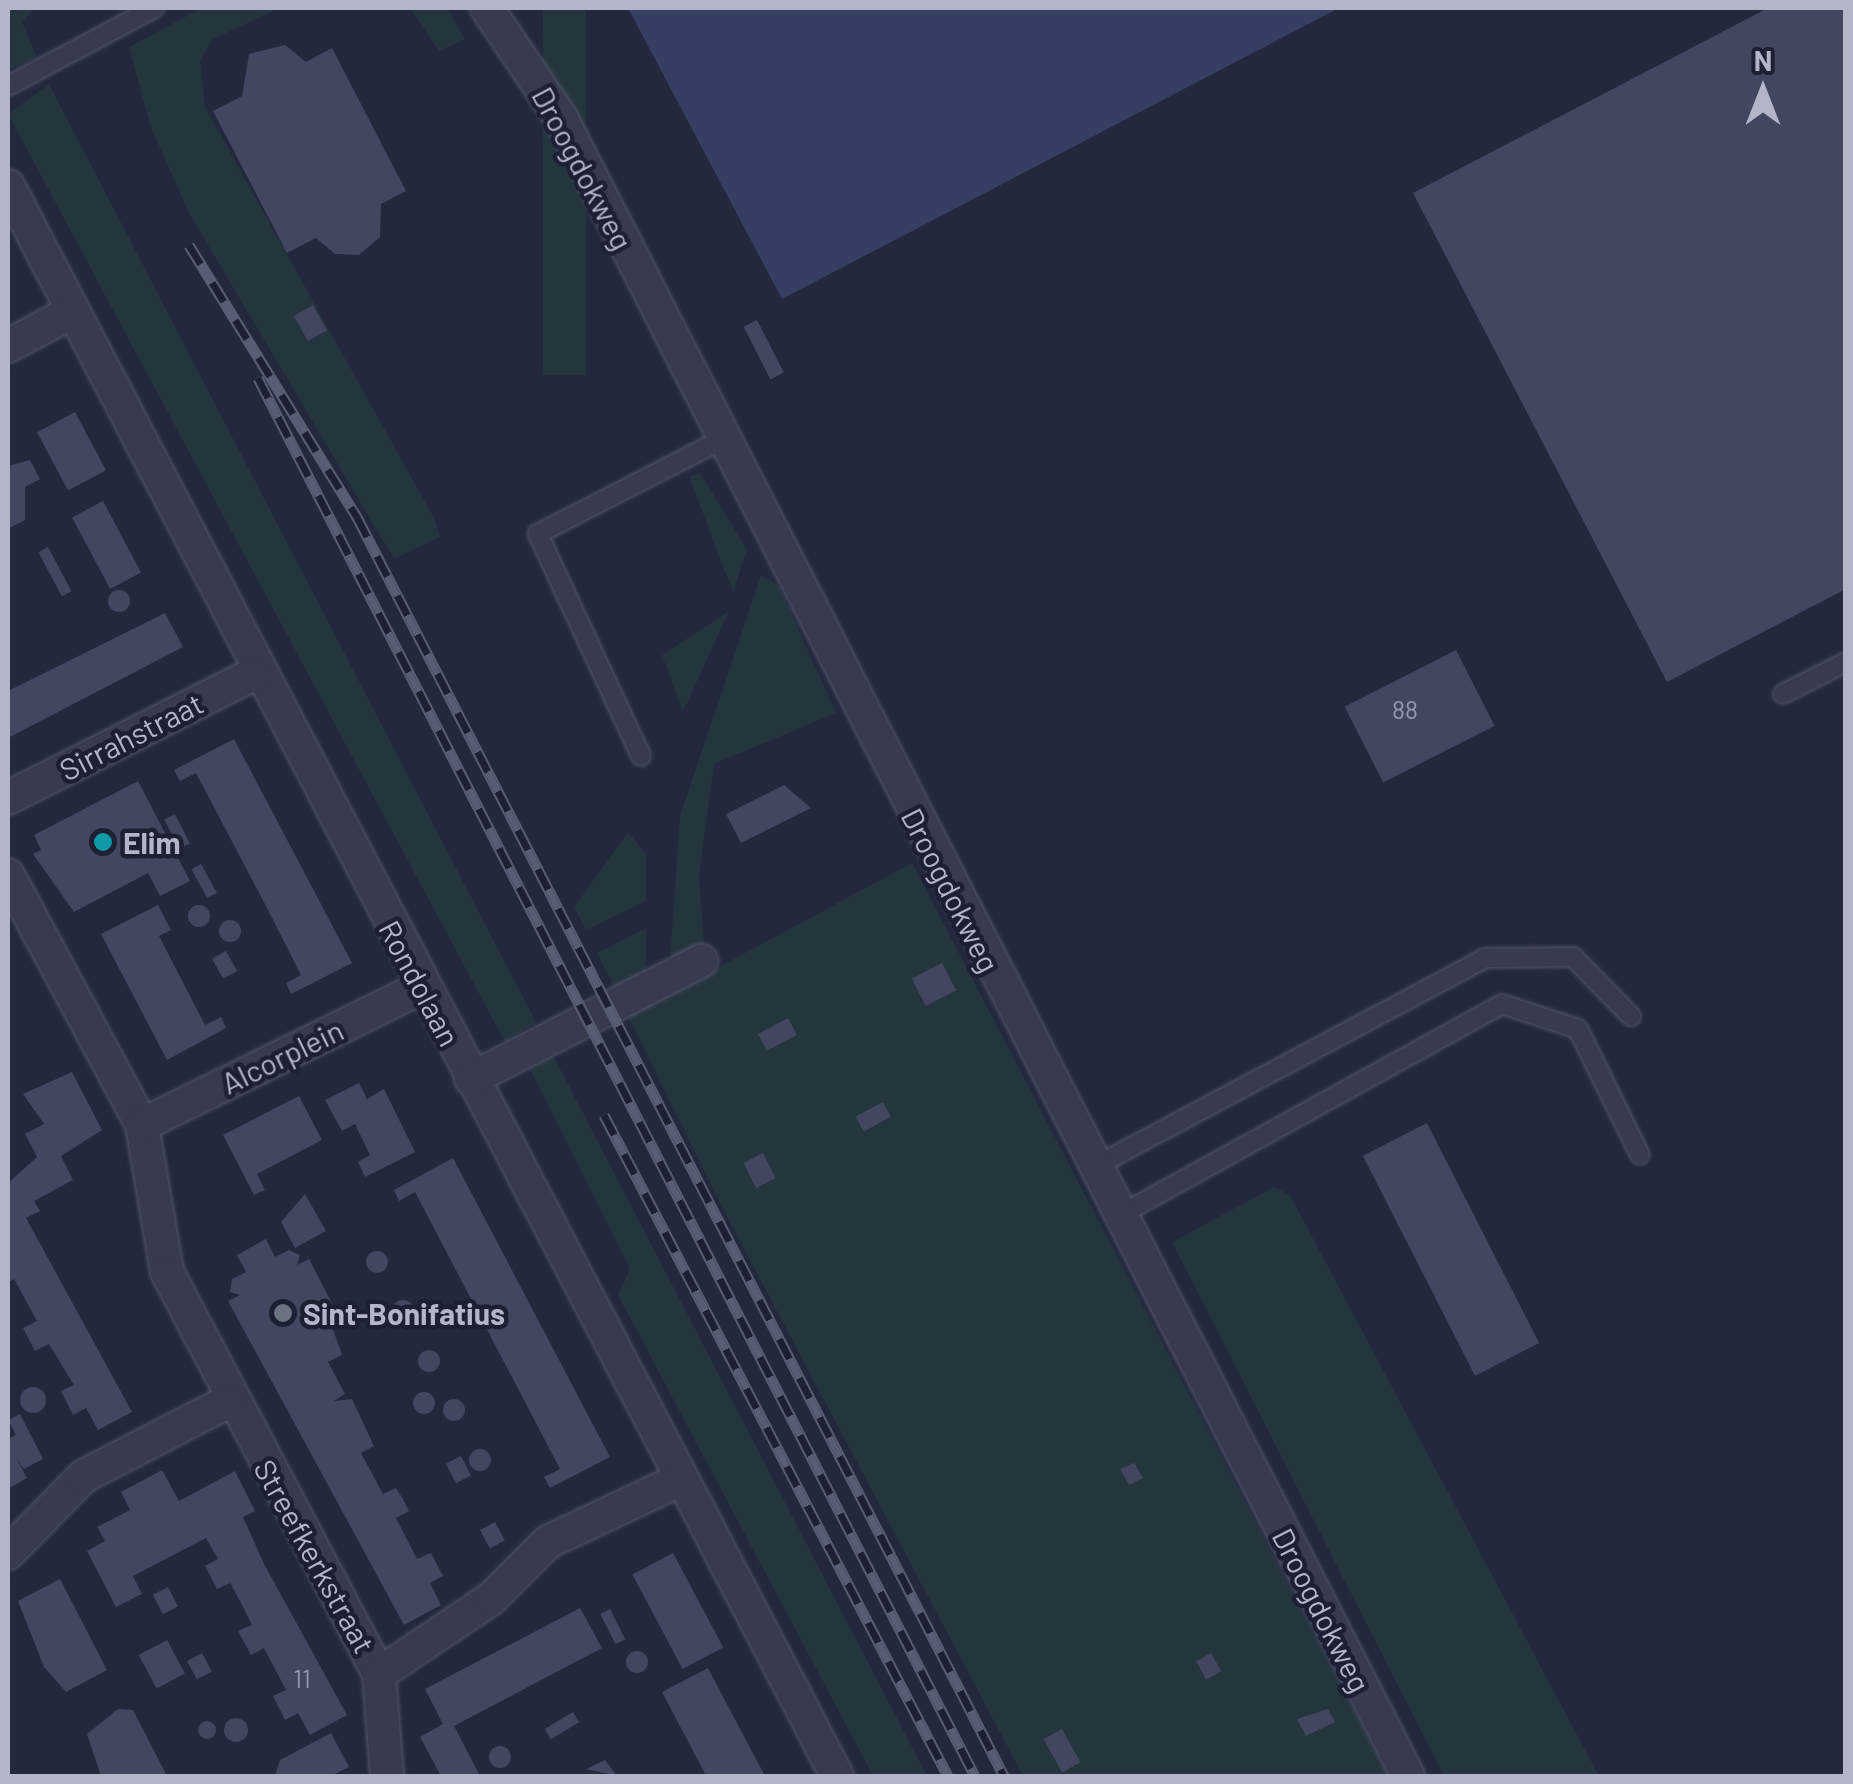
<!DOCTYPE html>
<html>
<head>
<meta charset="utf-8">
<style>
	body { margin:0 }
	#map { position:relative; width:1853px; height:1784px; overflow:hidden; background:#23283d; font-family:Barlow,sans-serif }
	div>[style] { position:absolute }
	.green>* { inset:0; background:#25353e; transform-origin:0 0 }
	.water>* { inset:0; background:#363e63 }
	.building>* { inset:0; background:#42465f; transform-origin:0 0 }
	.round { border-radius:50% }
	.roads { filter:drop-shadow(0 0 2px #525568) drop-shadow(0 0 2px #525568) }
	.lane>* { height:18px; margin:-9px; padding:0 9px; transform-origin:9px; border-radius:9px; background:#373b4d }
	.street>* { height:32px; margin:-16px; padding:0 16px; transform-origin:16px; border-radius:16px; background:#373b4d }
	.rail>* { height:11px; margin-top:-5.5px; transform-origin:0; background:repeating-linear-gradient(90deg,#1c2032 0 22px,#595d74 0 44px); box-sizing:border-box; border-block:2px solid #595d74 }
	.dots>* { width:28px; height:28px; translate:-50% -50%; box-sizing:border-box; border:5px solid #1c2032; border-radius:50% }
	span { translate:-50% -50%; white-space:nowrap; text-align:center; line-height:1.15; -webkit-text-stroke:9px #1c2032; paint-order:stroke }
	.number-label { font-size:25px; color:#9799ae }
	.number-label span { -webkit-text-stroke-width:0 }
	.street-label { font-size:30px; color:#b3b5c8 }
	.poi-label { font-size:30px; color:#b3b5c8; font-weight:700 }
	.left { translate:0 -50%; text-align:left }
	.frame { position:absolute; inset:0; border:10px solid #b3b5c8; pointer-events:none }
	.north { position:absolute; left:1713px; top:40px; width:100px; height:100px; -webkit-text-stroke:8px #1c2032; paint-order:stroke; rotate:0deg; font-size:28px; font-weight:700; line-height:40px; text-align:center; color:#b3b5c8 }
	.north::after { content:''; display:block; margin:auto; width:35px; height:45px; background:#b3b5c8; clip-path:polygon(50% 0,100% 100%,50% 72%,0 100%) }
</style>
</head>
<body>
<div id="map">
	<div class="green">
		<i style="clip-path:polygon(8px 8px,35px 8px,22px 22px,37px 58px,8px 69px)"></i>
		<i style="clip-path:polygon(202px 8px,280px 8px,213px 39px,200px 61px,205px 107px,434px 518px,440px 537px,394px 559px,189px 213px,151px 128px,129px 47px)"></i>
		<i style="clip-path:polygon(410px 8px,447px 8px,465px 39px,439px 51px)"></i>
		<i style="left:543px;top:8px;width:43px;height:367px"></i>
		<i style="clip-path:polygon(49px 84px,536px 1022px,505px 1042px,8px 114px)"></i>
		<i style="clip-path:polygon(700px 473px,747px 549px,733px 593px,689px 476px)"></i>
		<i style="clip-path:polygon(761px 575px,779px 586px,836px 713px,714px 764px,699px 875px,704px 943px,670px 959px,680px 816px)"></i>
		<i style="clip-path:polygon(729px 611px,683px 712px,662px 655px)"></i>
		<i style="clip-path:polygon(628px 832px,646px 854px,646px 901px,586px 930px,574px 907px)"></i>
		<i style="clip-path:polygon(912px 863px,1150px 1319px,1388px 1776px,1023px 1776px,724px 1211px,628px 1016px)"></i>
		<i style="clip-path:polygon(646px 928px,646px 977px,616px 992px,597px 953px)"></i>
		<i style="clip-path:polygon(553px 1055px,927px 1776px,873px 1776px,618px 1295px,630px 1269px,530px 1069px)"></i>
		<i style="clip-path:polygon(1274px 1187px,1290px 1195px,1599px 1776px,1444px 1776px,1172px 1242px)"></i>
	</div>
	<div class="water">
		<i style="clip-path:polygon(628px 8px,1339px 8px,782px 299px)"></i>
	</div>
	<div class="building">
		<i style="clip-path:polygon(1768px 8px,1846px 8px,1846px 589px,1667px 682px,1413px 193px)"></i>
		<i style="clip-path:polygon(285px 45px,306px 62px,332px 48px,406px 191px,381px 204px,380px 237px,359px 255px,335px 254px,316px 238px,287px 253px,213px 111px,242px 96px,249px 54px)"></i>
		<i style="left:313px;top:305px;width:29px;height:22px;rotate:61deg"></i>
		<i style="left:757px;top:320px;width:59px;height:15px;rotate:63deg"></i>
		<i style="left:75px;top:412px;width:66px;height:43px;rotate:62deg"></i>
		<i style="clip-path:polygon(30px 460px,40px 479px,25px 487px,25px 520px,8px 529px,8px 466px)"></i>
		<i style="left:103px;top:501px;width:81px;height:35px;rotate:62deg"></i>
		<i style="left:48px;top:547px;width:50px;height:11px;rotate:62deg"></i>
		<i class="round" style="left:108px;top:590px;width:22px;height:22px"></i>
		<i style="clip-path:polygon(165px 613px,183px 647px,8px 738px,8px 691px)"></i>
		<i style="left:1456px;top:650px;width:85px;height:125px;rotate:63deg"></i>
		<i style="clip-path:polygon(234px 739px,352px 963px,291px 994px,286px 983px,301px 975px,268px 910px,196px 773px,180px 781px,174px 770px)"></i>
		<i style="clip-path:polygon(138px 781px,190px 881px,160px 896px,148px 873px,74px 912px,33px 854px,41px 850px,34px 835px)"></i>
		<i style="clip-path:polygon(784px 785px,811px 808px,741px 843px,726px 814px)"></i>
		<i style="left:175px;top:814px;width:33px;height:12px;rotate:63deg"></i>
		<i style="left:201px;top:864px;width:33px;height:11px;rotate:61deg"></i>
		<i style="clip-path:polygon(158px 905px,171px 930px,159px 936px,205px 1025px,221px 1017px,226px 1028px,167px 1060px,101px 934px)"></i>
		<i class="round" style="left:188px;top:905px;width:22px;height:22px"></i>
		<i class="round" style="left:219px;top:920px;width:22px;height:22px"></i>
		<i style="left:226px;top:951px;width:23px;height:16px;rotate:61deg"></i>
		<i style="left:942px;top:963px;width:31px;height:34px;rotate:63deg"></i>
		<i style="left:788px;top:1018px;width:19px;height:34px;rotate:62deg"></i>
		<i style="clip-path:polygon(72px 1072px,102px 1130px,61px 1156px,73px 1180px,34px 1201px,40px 1211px,26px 1218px,132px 1412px,98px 1430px,86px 1408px,73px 1415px,61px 1391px,74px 1385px,49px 1344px,35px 1351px,23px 1328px,37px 1321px,14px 1279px,8px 1283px,8px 1183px,37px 1157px,25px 1134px,44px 1124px,23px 1094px)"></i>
		<i style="clip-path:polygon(359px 1083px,367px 1099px,384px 1089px,415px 1152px,365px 1177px,358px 1162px,370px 1155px,355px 1124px,342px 1131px,325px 1100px)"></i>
		<i style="clip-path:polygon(299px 1096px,322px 1140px,257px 1174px,265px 1190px,254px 1195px,223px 1135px)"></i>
		<i style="left:883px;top:1102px;width:17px;height:31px;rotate:62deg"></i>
		<i style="left:1427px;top:1123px;width:247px;height:72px;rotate:63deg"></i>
		<i style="left:763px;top:1153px;width:28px;height:22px;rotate:63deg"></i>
		<i style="clip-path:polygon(453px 1158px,610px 1457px,550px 1488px,544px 1477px,560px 1469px,526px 1404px,415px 1192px,399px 1201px,394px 1190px)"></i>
		<i style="clip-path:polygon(305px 1194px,326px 1231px,295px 1248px,281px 1222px)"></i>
		<i style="clip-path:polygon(266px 1239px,275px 1257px,289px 1250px,300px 1255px,297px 1265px,309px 1259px,336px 1311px,328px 1315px,342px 1355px,328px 1362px,345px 1394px,334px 1401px,352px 1399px,374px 1446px,361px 1453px,383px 1494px,396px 1488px,403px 1499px,409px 1511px,396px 1518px,417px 1559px,431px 1553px,443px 1576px,430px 1583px,441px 1605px,404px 1625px,228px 1301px,240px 1295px,230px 1292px,232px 1279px,246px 1272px,237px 1255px)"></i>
		<i class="round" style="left:366px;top:1251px;width:22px;height:22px"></i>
		<i class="round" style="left:392px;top:1300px;width:22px;height:22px"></i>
		<i class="round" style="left:418px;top:1350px;width:22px;height:22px"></i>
		<i class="round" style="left:20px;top:1387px;width:26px;height:26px"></i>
		<i class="round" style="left:413px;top:1392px;width:22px;height:22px"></i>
		<i class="round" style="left:443px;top:1399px;width:22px;height:22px"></i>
		<i style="clip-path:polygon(20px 1414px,43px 1459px,24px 1469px,17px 1459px,27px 1478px,8px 1489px,8px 1439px,16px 1435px,8px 1420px)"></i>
		<i class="round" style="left:469px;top:1449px;width:22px;height:22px"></i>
		<i style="left:461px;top:1456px;width:22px;height:17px;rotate:63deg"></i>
		<i style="clip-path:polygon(1134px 1463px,1143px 1478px,1129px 1485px,1120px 1469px)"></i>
		<i style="clip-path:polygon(162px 1470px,179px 1501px,235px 1471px,255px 1511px,243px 1517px,264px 1564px,347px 1715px,310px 1735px,298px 1713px,285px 1720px,273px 1696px,286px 1690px,264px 1648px,251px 1655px,238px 1631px,252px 1625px,241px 1603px,230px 1583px,217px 1589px,205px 1566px,218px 1559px,206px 1538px,133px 1576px,142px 1594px,116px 1607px,87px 1551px,105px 1541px,97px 1527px,130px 1510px,121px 1492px)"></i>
		<i style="left:495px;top:1522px;width:21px;height:17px;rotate:62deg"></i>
		<i style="left:673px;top:1553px;width:107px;height:46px;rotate:62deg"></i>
		<i style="clip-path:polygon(60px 1579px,107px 1670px,66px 1692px,44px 1667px,18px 1601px)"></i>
		<i style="left:168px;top:1587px;width:22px;height:17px;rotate:63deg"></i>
		<i style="clip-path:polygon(580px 1608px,602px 1648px,454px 1726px,479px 1774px,441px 1776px,420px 1737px,443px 1724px,425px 1689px)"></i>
		<i style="left:610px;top:1609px;width:34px;height:11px;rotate:63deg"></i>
		<i style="left:167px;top:1640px;width:38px;height:32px;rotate:62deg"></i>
		<i class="round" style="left:626px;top:1651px;width:22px;height:22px"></i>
		<i style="left:202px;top:1653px;width:21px;height:17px;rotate:62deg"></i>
		<i style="left:1211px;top:1653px;width:21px;height:17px;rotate:61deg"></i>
		<i style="clip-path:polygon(708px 1668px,721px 1693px,765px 1776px,706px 1776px,701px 1766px,662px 1692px)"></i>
		<i style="clip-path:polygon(118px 1709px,133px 1710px,167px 1776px,101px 1776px,87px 1734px)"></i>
		<i style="clip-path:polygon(1328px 1709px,1335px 1722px,1306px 1736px,1297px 1719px)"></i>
		<i style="left:573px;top:1712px;width:12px;height:33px;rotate:59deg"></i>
		<i class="round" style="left:224px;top:1718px;width:24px;height:24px"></i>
		<i class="round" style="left:198px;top:1721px;width:18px;height:18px"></i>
		<i style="left:1062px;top:1729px;width:38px;height:21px;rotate:61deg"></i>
		<i style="clip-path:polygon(331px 1733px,349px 1767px,331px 1776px,275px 1776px,280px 1760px)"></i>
		<i class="round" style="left:489px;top:1746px;width:22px;height:22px"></i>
		<i style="clip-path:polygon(605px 1760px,617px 1776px,586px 1769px)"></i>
	</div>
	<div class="roads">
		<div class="lane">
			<i style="left:8px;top:86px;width:166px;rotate:-28.1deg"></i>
			<i style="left:1783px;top:694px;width:71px;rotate:-26.9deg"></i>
			<i style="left:641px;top:756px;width:245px;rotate:-114.9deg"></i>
			<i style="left:538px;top:534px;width:206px;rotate:-27.2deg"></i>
			<i style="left:1094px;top:1167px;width:443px;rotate:-28.1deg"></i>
			<i style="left:1485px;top:958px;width:88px;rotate:-0.7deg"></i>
			<i style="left:1573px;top:957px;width:83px;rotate:45.5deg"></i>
			<i style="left:1120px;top:1215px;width:436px;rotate:-28.9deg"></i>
			<i style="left:1502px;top:1004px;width:80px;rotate:18.2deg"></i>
			<i style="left:1578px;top:1029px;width:140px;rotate:63.8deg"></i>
		</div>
		<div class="street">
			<i style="left:487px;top:8px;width:133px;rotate:56.1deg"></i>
			<i style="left:561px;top:118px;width:1862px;rotate:62.94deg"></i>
			<i style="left:8px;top:186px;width:1793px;rotate:62.46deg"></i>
			<i style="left:8px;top:346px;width:72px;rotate:-28deg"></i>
			<i style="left:8px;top:798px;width:277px;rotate:-26.8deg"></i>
			<i style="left:8px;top:875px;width:284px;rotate:61.8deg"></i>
			<i style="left:142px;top:1125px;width:149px;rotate:80.3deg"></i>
			<i style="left:167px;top:1272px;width:454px;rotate:62.2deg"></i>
			<i style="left:379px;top:1674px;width:102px;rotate:85.5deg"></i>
			<i style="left:471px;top:1079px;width:259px;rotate:-27.2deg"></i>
			<i style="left:142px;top:1125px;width:312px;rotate:-26.2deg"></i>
			<i style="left:8px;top:1553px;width:108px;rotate:-45.4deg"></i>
			<i style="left:84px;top:1476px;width:163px;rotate:-27.3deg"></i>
			<i style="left:379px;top:1674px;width:136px;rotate:-33.9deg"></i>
			<i style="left:492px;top:1598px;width:79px;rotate:-45deg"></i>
			<i style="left:548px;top:1542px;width:147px;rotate:-25.3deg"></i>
		</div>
	</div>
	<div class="rail">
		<i style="left:189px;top:245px;width:320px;rotate:58.3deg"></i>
		<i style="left:357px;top:517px;width:1416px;rotate:62.8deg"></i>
		<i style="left:258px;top:378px;width:1571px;rotate:62.85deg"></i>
		<i style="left:604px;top:1115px;width:745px;rotate:62.51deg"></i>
	</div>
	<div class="dots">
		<i style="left:103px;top:842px;background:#0f9aa8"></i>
		<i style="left:283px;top:1313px;background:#6b7280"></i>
	</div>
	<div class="number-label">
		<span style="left:1405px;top:709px">88</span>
		<span style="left:302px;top:1678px">11</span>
	</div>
	<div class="street-label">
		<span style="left:583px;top:168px;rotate:62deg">Droogdokweg</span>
		<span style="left:131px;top:736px;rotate:-27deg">Sirrahstraat</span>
		<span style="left:951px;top:890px;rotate:63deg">Droogdokweg</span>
		<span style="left:420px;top:983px;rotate:62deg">Rondolaan</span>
		<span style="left:282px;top:1056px;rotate:-26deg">Alcorplein</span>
		<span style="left:315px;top:1556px;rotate:61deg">Streefkerkstraat</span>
		<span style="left:1322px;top:1610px;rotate:63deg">Droogdokweg</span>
	</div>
	<div class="poi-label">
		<span class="left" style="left:123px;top:842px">Elim</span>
		<span class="left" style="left:303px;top:1313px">Sint-Bonifatius</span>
	</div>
	<div class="frame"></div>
	<div class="north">N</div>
</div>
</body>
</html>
